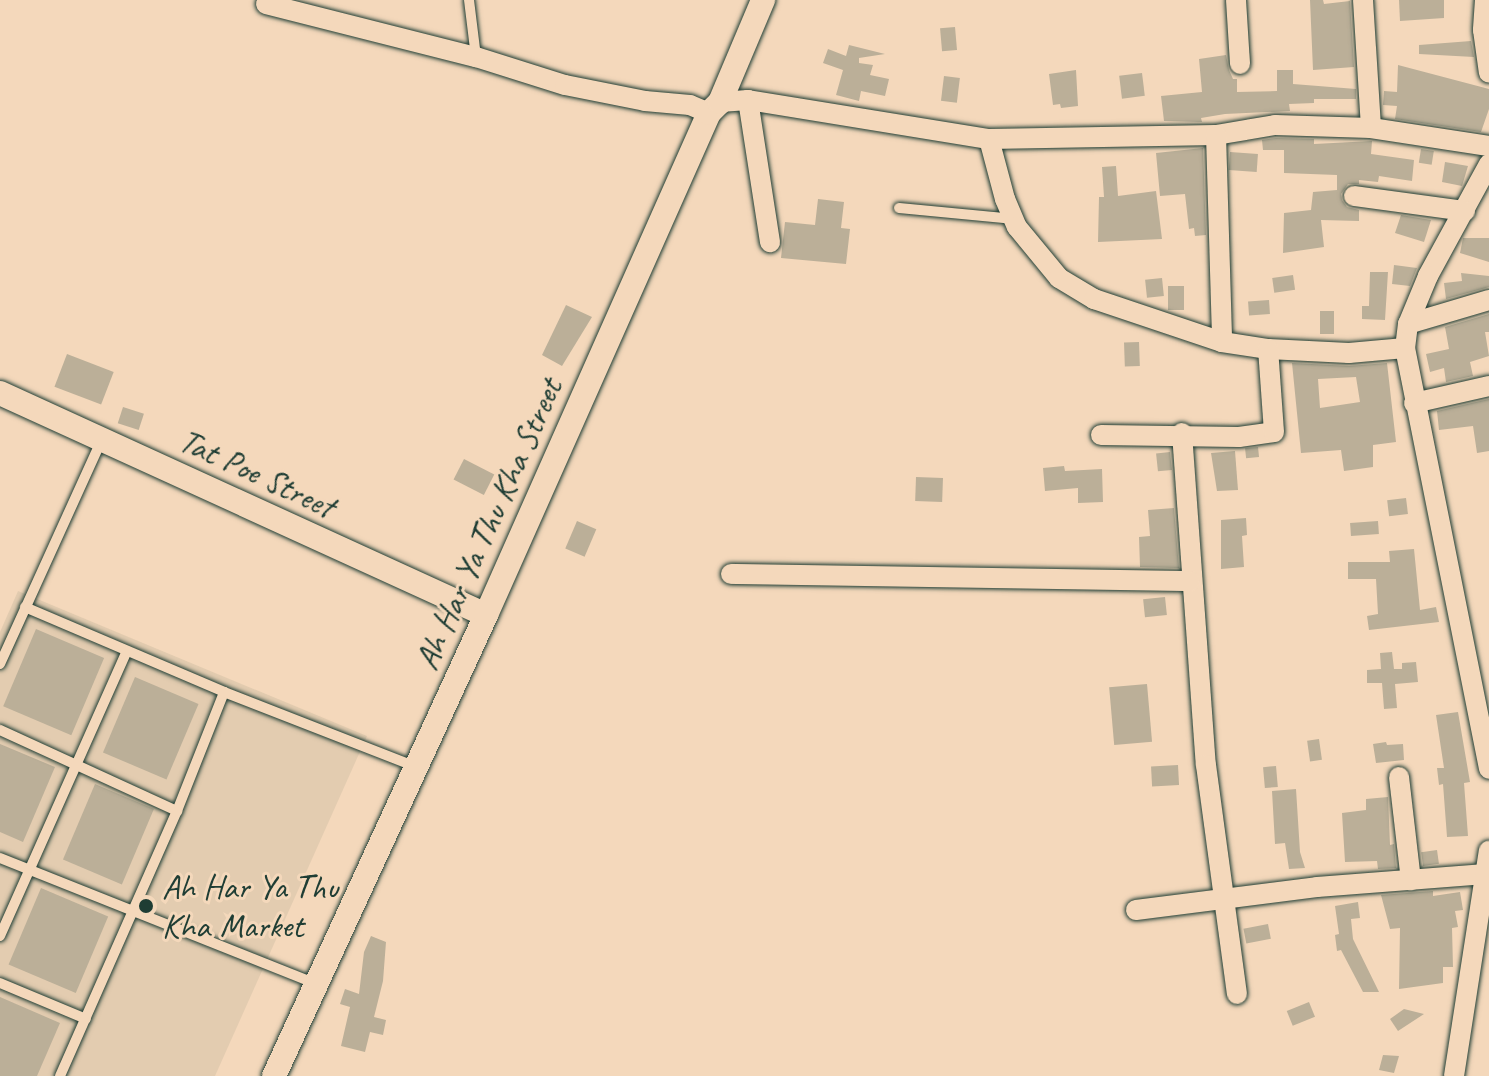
<!DOCTYPE html>
<html>
<head>
<meta charset="utf-8">
<style>
	body { margin:0 }
	#map { position:relative; width:1489px; height:1076px; overflow:hidden; background:#f4d8bb; font-family:Caveat,sans-serif }
	div>[style] { position:absolute }
	.built>* { inset:0; background:#e3ccb0 }
	.building>* { inset:0; background:#bbaf98; transform-origin:0 0 }
	.roads { filter:drop-shadow(0 0 2px #1f3d34) drop-shadow(0 0 2px #1f3d34) }
	.service>* { height:10px; margin:-5px; padding:0 5px; transform-origin:5px; border-radius:5px; background:#f4d8bb }
	.minor>* { height:20px; margin:-10px; padding:0 10px; transform-origin:10px; border-radius:10px; background:#f4d8bb }
	.tertiary>* { height:24px; margin:-12px; padding:0 12px; transform-origin:12px; border-radius:12px; background:#f4d8bb }
	.dots>* { width:22px; height:22px; translate:-50% -50%; box-sizing:border-box; border:4px solid #f4d8bb; border-radius:50% }
	span { translate:-50% -50%; white-space:nowrap; text-align:center; line-height:1.15; -webkit-text-stroke:6px #f4d8bb; paint-order:stroke }
	.street-label { font-size:34px; color:#1f3d34 }
	.poi-label { font-size:34px; color:#1f3d34 }
	.left { translate:0 -50%; text-align:left }
</style>
</head>
<body>
<div id="map">
	<div class="built">
		<i style="clip-path:polygon(18px 591px,367px 736px,215px 1076px,0 1076px,0 632px)"></i>
	</div>
	<div class="building">
		<i style="clip-path:polygon(1310px 0,1323px 0,1324px 4px,1350px 1px,1354px 67px,1313px 70px)"></i>
		<i style="clip-path:polygon(1399px 0,1444px 0,1444px 18px,1400px 21px)"></i>
		<i style="left:955px;top:27px;width:23px;height:15px;rotate:85deg"></i>
		<i style="clip-path:polygon(1471px 41px,1474px 57px,1419px 54px,1419px 45px)"></i>
		<i style="clip-path:polygon(849px 45px,885px 54px,859px 58px,859px 63px,873px 65px,870px 75px,889px 79px,885px 96px,861px 91px,859px 101px,836px 95px,843px 70px,823px 63px,828px 49px,846px 56px)"></i>
		<i style="clip-path:polygon(1226px 55px,1229px 70px,1233px 79px,1237px 79px,1237px 92px,1277px 91px,1277px 70px,1293px 70px,1293px 84px,1356px 89px,1356px 99px,1314px 99px,1314px 103px,1289px 104px,1290px 111px,1225px 114px,1201px 118px,1202px 122px,1164px 121px,1161px 96px,1202px 92px,1199px 59px)"></i>
		<i style="clip-path:polygon(1398px 65px,1489px 89px,1489px 109px,1481px 132px,1395px 119px,1397px 106px,1383px 105px,1384px 91px,1397px 92px)"></i>
		<i style="clip-path:polygon(1076px 70px,1078px 106px,1061px 108px,1060px 104px,1053px 105px,1049px 74px)"></i>
		<i style="left:1142px;top:73px;width:23px;height:23px;rotate:83deg"></i>
		<i style="left:944px;top:76px;width:16px;height:25px;rotate:7deg"></i>
		<i style="clip-path:polygon(1276px 138px,1314px 139px,1314px 144px,1372px 141px,1371px 154px,1414px 160px,1412px 181px,1379px 176px,1378px 182px,1359px 180px,1359px 184px,1348px 184px,1341px 194px,1342px 200px,1347px 207px,1359px 210px,1359px 221px,1321px 220px,1324px 247px,1283px 253px,1284px 213px,1311px 210px,1313px 192px,1337px 190px,1337px 175px,1284px 173px,1284px 150px,1263px 150px,1262px 140px)"></i>
		<i style="clip-path:polygon(1203px 148px,1206px 235px,1195px 236px,1194px 228px,1189px 229px,1185px 194px,1160px 196px,1156px 153px)"></i>
		<i style="left:1421px;top:149px;width:13px;height:14px;rotate:9deg"></i>
		<i style="left:1230px;top:152px;width:28px;height:18px;rotate:4deg"></i>
		<i style="clip-path:polygon(1445px 162px,1468px 166px,1462px 186px,1442px 182px)"></i>
		<i style="clip-path:polygon(1116px 166px,1118px 196px,1156px 191px,1162px 239px,1098px 242px,1099px 197px,1104px 197px,1102px 167px)"></i>
		<i style="clip-path:polygon(818px 199px,844px 202px,841px 228px,850px 229px,846px 264px,781px 258px,785px 222px,815px 225px)"></i>
		<i style="clip-path:polygon(1401px 215px,1431px 220px,1424px 242px,1395px 233px)"></i>
		<i style="clip-path:polygon(1463px 238px,1489px 238px,1489px 262px,1460px 253px)"></i>
		<i style="clip-path:polygon(1394px 265px,1417px 268px,1410px 286px,1392px 284px)"></i>
		<i style="clip-path:polygon(1370px 272px,1388px 272px,1385px 320px,1362px 319px,1362px 306px,1369px 306px)"></i>
		<i style="clip-path:polygon(1461px 273px,1489px 276px,1489px 287px,1446px 299px,1444px 283px,1462px 281px)"></i>
		<i style="left:1293px;top:275px;width:15px;height:21px;rotate:82deg"></i>
		<i style="left:1162px;top:278px;width:18px;height:17px;rotate:84deg"></i>
		<i style="left:1168px;top:286px;width:16px;height:24px"></i>
		<i style="left:1269px;top:300px;width:14px;height:21px;rotate:86deg"></i>
		<i style="clip-path:polygon(566px 305px,592px 317px,562px 366px,542px 355px)"></i>
		<i style="left:1320px;top:311px;width:14px;height:23px"></i>
		<i style="clip-path:polygon(1489px 314px,1489px 332px,1485px 332px,1489px 356px,1470px 362px,1473px 376px,1446px 382px,1444px 368px,1430px 372px,1426px 354px,1449px 349px,1445px 327px)"></i>
		<i style="left:1139px;top:342px;width:24px;height:15px;rotate:88deg"></i>
		<i style="left:67px;top:354px;width:50px;height:35px;rotate:21deg"></i>
		<i style="clip-path:polygon(evenodd,1292px 363px,1349px 366px,1387px 363px,1396px 442px,1373px 445px,1373px 467px,1344px 471px,1341px 450px,1301px 453px,1292px 363px,1356px 377px,1360px 402px,1320px 408px,1318px 379px,1356px 377px)"></i>
		<i style="clip-path:polygon(1489px 399px,1489px 451px,1477px 453px,1473px 426px,1439px 430px,1437px 411px)"></i>
		<i style="left:123px;top:407px;width:22px;height:17px;rotate:18deg"></i>
		<i style="left:1258px;top:447px;width:10px;height:13px;rotate:84deg"></i>
		<i style="clip-path:polygon(1235px 451px,1238px 490px,1217px 491px,1211px 453px)"></i>
		<i style="left:1170px;top:452px;width:18px;height:14px;rotate:84deg"></i>
		<i style="left:464px;top:459px;width:34px;height:23px;rotate:27deg"></i>
		<i style="clip-path:polygon(1064px 466px,1065px 471px,1102px 469px,1103px 502px,1078px 503px,1078px 488px,1045px 491px,1043px 468px)"></i>
		<i style="left:916px;top:477px;width:27px;height:24px;rotate:2deg"></i>
		<i style="left:1406px;top:498px;width:16px;height:19px;rotate:83deg"></i>
		<i style="clip-path:polygon(1174px 508px,1179px 568px,1140px 567px,1139px 537px,1150px 536px,1148px 510px)"></i>
		<i style="clip-path:polygon(1246px 518px,1247px 535px,1242px 536px,1244px 567px,1221px 569px,1221px 520px)"></i>
		<i style="left:577px;top:521px;width:21px;height:30px;rotate:23deg"></i>
		<i style="left:1378px;top:521px;width:13px;height:28px;rotate:86deg"></i>
		<i style="clip-path:polygon(1414px 549px,1420px 610px,1436px 607px,1439px 622px,1369px 630px,1367px 616px,1378px 614px,1376px 579px,1348px 579px,1348px 562px,1390px 562px,1389px 551px)"></i>
		<i style="left:1165px;top:597px;width:18px;height:22px;rotate:84deg"></i>
		<i style="left:36px;top:629px;width:74px;height:84px;rotate:23deg"></i>
		<i style="clip-path:polygon(1392px 652px,1394px 669px,1402px 669px,1402px 663px,1416px 662px,1418px 682px,1395px 684px,1397px 708px,1384px 709px,1382px 683px,1367px 683px,1367px 670px,1381px 669px,1380px 653px)"></i>
		<i style="left:135px;top:677px;width:69px;height:82px;rotate:23deg"></i>
		<i style="left:1147px;top:684px;width:58px;height:38px;rotate:85deg"></i>
		<i style="clip-path:polygon(1458px 712px,1470px 782px,1464px 783px,1468px 836px,1447px 837px,1443px 784px,1439px 785px,1437px 768px,1444px 768px,1436px 715px)"></i>
		<i style="left:1319px;top:739px;width:21px;height:12px;rotate:82deg"></i>
		<i style="clip-path:polygon(1386px 742px,1387px 745px,1403px 744px,1404px 760px,1376px 763px,1373px 744px)"></i>
		<i style="clip-path:polygon(0 744px,55px 767px,23px 842px,0 832px)"></i>
		<i style="left:1178px;top:765px;width:20px;height:27px;rotate:87deg"></i>
		<i style="left:1276px;top:766px;width:21px;height:13px;rotate:85deg"></i>
		<i style="left:95px;top:784px;width:64px;height:82px;rotate:23deg"></i>
		<i style="clip-path:polygon(1296px 789px,1300px 852px,1305px 868px,1289px 869px,1285px 843px,1275px 844px,1272px 791px)"></i>
		<i style="clip-path:polygon(1388px 797px,1390px 845px,1394px 844px,1396px 868px,1378px 869px,1377px 861px,1345px 862px,1342px 813px,1366px 810px,1366px 799px)"></i>
		<i style="left:1437px;top:850px;width:14px;height:16px;rotate:82deg"></i>
		<i style="left:41px;top:888px;width:73px;height:83px;rotate:23deg"></i>
		<i style="clip-path:polygon(1433px 891px,1433px 896px,1460px 892px,1463px 910px,1455px 911px,1458px 927px,1452px 928px,1453px 967px,1443px 967px,1443px 983px,1399px 989px,1400px 928px,1390px 929px,1381px 895px)"></i>
		<i style="clip-path:polygon(1358px 902px,1360px 918px,1351px 919px,1353px 939px,1379px 992px,1363px 992px,1341px 950px,1337px 951px,1335px 935px,1339px 934px,1335px 906px)"></i>
		<i style="left:1268px;top:924px;width:15px;height:25px;rotate:79deg"></i>
		<i style="clip-path:polygon(371px 936px,386px 942px,383px 981px,374px 1017px,386px 1020px,383px 1035px,370px 1032px,365px 1052px,341px 1046px,350px 1007px,340px 1004px,345px 989px,359px 994px,364px 952px)"></i>
		<i style="clip-path:polygon(0 997px,60px 1023px,37px 1076px,0 1076px)"></i>
		<i style="left:1309px;top:1002px;width:16px;height:24px;rotate:68deg"></i>
		<i style="clip-path:polygon(1404px 1009px,1424px 1014px,1398px 1031px,1390px 1019px)"></i>
		<i style="clip-path:polygon(1383px 1055px,1399px 1056px,1394px 1073px,1379px 1070px)"></i>
	</div>
	<div class="roads">
		<div class="service">
			<i style="left:469px;top:0;width:57px;rotate:83deg"></i>
			<i style="left:899px;top:208px;width:116px;rotate:5.5deg"></i>
			<i style="left:25px;top:607px;width:216px;rotate:23.1deg"></i>
			<i style="left:0;top:664px;width:245px;rotate:-65.6deg"></i>
			<i style="left:0;top:730px;width:195px;rotate:24.6deg"></i>
			<i style="left:0;top:858px;width:338px;rotate:21.7deg"></i>
			<i style="left:0;top:936px;width:310px;rotate:-66deg"></i>
			<i style="left:0;top:983px;width:93px;rotate:22.7deg"></i>
			<i style="left:60px;top:1076px;width:290px;rotate:-66.2deg"></i>
			<i style="left:177px;top:811px;width:128px;rotate:-68.4deg"></i>
			<i style="left:224px;top:692px;width:204px;rotate:21.3deg"></i>
		</div>
		<div class="minor">
			<i style="left:1236px;top:0;width:64px;rotate:86.4deg"></i>
			<i style="left:1363px;top:0;width:128px;rotate:86.4deg"></i>
			<i style="left:1485px;top:0;width:30px;rotate:94deg"></i>
			<i style="left:1483px;top:30px;width:43px;rotate:82.1deg"></i>
			<i style="left:266px;top:4px;width:217px;rotate:14.2deg"></i>
			<i style="left:476px;top:57px;width:93px;rotate:17.5deg"></i>
			<i style="left:565px;top:85px;width:82px;rotate:11.3deg"></i>
			<i style="left:645px;top:101px;width:45px;rotate:5.1deg"></i>
			<i style="left:690px;top:105px;width:21px;rotate:23deg"></i>
			<i style="left:748px;top:100px;width:144px;rotate:81.2deg"></i>
			<i style="left:720px;top:102px;width:28px;rotate:-4deg"></i>
			<i style="left:748px;top:100px;width:244px;rotate:9.2deg"></i>
			<i style="left:989px;top:139px;width:227px;rotate:-1deg"></i>
			<i style="left:1216px;top:135px;width:60px;rotate:-9.6deg"></i>
			<i style="left:1275px;top:125px;width:96px;rotate:1.8deg"></i>
			<i style="left:1371px;top:128px;width:119px;rotate:8.7deg"></i>
			<i style="left:1216px;top:135px;width:207px;rotate:88.3deg"></i>
			<i style="left:989px;top:139px;width:62px;rotate:75.1deg"></i>
			<i style="left:1005px;top:199px;width:30px;rotate:67deg"></i>
			<i style="left:1017px;top:227px;width:66px;rotate:50.5deg"></i>
			<i style="left:1059px;top:278px;width:41px;rotate:31deg"></i>
			<i style="left:1094px;top:299px;width:135px;rotate:18.6deg"></i>
			<i style="left:1222px;top:342px;width:47px;rotate:8.7deg"></i>
			<i style="left:1268px;top:349px;width:81px;rotate:2.8deg"></i>
			<i style="left:1349px;top:353px;width:56px;rotate:-5.1deg"></i>
			<i style="left:1489px;top:164px;width:128px;rotate:118.6deg"></i>
			<i style="left:1428px;top:276px;width:52px;rotate:112.6deg"></i>
			<i style="left:1408px;top:324px;width:24px;rotate:97deg"></i>
			<i style="left:1405px;top:348px;width:429px;rotate:78.7deg"></i>
			<i style="left:1354px;top:196px;width:112px;rotate:7.7deg"></i>
			<i style="left:1408px;top:324px;width:84px;rotate:-16.5deg"></i>
			<i style="left:1414px;top:403px;width:77px;rotate:-12.8deg"></i>
			<i style="left:1182px;top:433px;width:333px;rotate:85.9deg"></i>
			<i style="left:1206px;top:765px;width:231px;rotate:82.3deg"></i>
			<i style="left:1101px;top:435px;width:138px;rotate:0.8deg"></i>
			<i style="left:1239px;top:437px;width:35px;rotate:-8deg"></i>
			<i style="left:1274px;top:432px;width:83px;rotate:-94.1deg"></i>
			<i style="left:731px;top:574px;width:459px;rotate:0.9deg"></i>
			<i style="left:1399px;top:777px;width:104px;rotate:83.4deg"></i>
			<i style="left:1136px;top:910px;width:182px;rotate:-7.2deg"></i>
			<i style="left:1317px;top:887px;width:169px;rotate:-4.4deg"></i>
			<i style="left:1454px;top:1076px;width:228px;rotate:-81.2deg"></i>
		</div>
		<div class="tertiary">
			<i style="left:0;top:393px;width:534px;rotate:24.55deg"></i>
			<i style="left:274px;top:1076px;width:507px;rotate:-65.3deg"></i>
			<i style="left:486px;top:615px;width:549px;rotate:-66.05deg"></i>
			<i style="left:709px;top:113px;width:16px;rotate:-45deg"></i>
			<i style="left:720px;top:102px;width:111px;rotate:-67.1deg"></i>
		</div>
	</div>
	<div class="dots">
		<i style="left:146px;top:906px;background:#1f3d34"></i>
	</div>
	<div class="street-label">
		<span style="left:257px;top:473px;rotate:25deg">Tat Poe Street</span>
		<span style="left:488px;top:524px;rotate:-66deg">Ah Har Ya Thu Kha Street</span>
	</div>
	<div class="poi-label">
		<span class="left" style="left:162px;top:906px">Ah Har Ya Thu<br>Kha Market</span>
	</div>
</div>
</body>
</html>
